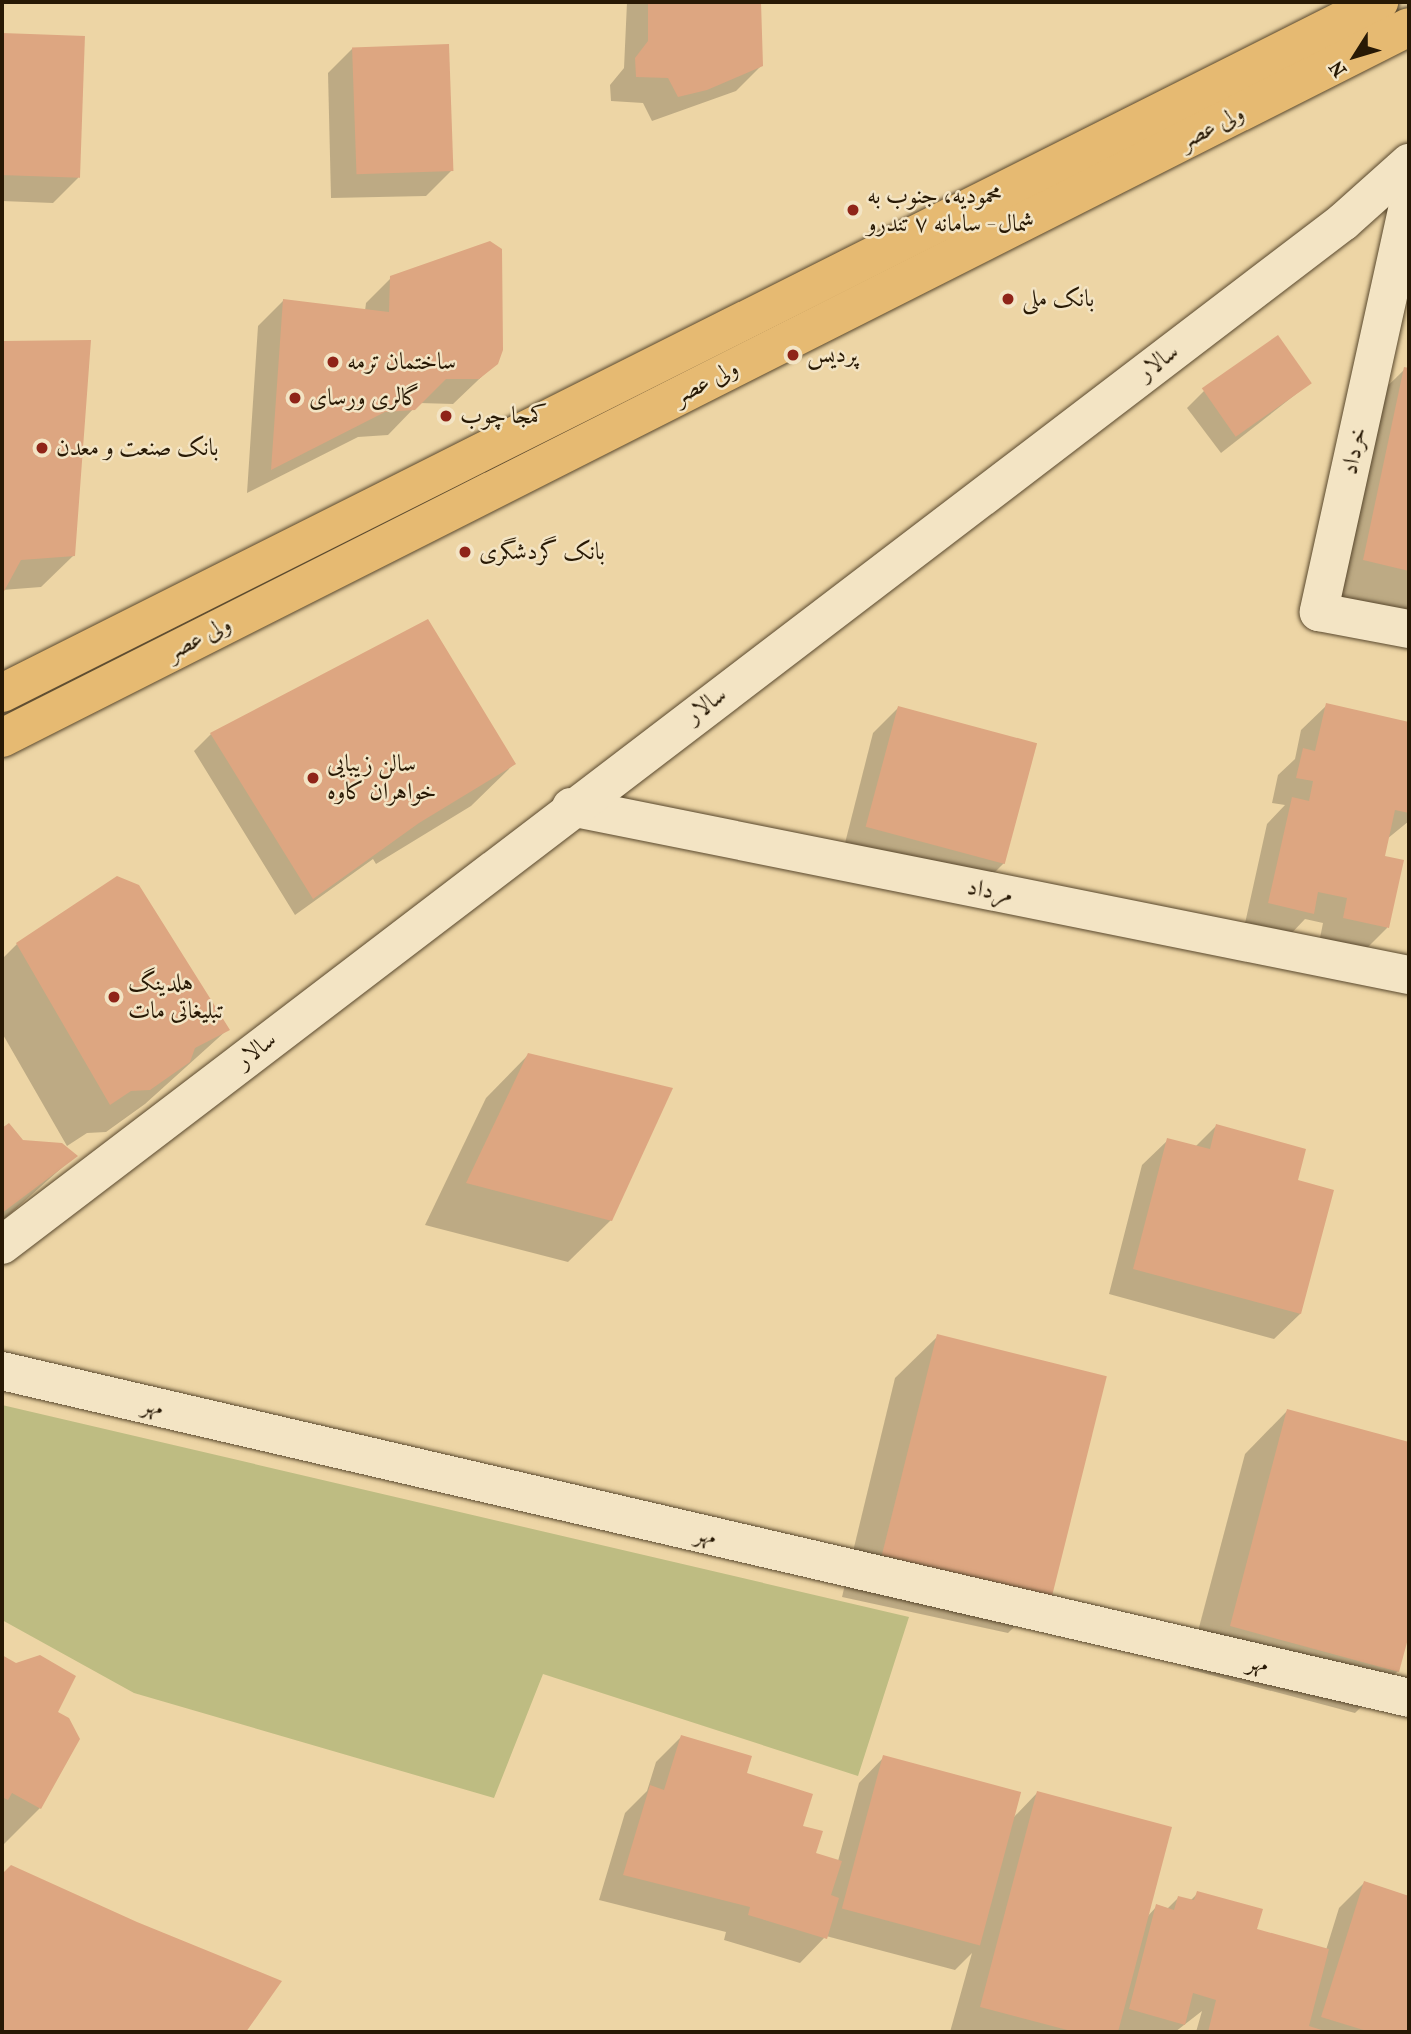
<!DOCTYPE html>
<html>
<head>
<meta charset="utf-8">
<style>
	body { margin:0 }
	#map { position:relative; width:1411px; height:2034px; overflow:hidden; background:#edd5a5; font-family:"IM FELL French Canon",Amiri,serif }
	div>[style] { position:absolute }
	.green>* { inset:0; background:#bebc82 }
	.shadow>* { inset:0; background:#0003 }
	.building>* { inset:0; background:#dda681; transform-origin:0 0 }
	.roads { filter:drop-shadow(0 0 2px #59482d) drop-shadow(0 0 2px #59482d) }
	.street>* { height:38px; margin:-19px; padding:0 19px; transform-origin:19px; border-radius:19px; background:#f3e4c4 }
	.primary>* { height:38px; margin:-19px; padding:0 19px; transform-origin:19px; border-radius:19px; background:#e6ba72 }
	.dots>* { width:19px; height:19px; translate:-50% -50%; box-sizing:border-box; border:4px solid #f3e4c4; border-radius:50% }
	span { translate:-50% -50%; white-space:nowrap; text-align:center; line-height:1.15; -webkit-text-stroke:5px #f3e4c4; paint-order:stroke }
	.street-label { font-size:24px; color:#281905 }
	.poi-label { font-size:24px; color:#281905 }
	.left { translate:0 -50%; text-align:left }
	.frame { position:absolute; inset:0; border:4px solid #281905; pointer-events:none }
	.north { position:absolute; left:1320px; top:21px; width:70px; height:70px; -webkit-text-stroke:5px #f3e4c4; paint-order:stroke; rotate:233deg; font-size:19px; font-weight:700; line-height:28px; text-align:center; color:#281905 }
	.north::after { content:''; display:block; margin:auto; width:24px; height:32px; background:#281905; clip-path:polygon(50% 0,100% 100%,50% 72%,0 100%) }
</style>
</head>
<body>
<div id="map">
	<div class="green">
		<i style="clip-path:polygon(2px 1405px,909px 1617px,858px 1776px,543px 1674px,494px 1798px,134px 1693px,2px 1620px)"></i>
	</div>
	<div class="shadow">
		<i style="clip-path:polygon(627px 2px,760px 2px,761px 66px,736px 91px,652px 121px,643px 103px,611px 101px,610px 85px,624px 68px)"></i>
		<i style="clip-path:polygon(2px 35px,83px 38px,78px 178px,53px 203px,2px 201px)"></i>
		<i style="clip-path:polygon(353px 48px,451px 171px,426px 196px,331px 198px,328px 73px)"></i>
		<i style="clip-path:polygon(391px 278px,496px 363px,453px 404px,419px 403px,388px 435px,358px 437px,247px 493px,258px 326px,284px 300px,365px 311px,366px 303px)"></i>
		<i style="clip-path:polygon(89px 342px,74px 555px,41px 587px,2px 590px,2px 343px)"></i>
		<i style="clip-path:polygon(1405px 369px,1409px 370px,1409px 622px,1322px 603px,1362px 411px)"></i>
		<i style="clip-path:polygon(1310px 383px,1221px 453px,1187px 408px,1204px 391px)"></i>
		<i style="clip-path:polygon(1327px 705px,1409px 724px,1409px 821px,1387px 839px,1383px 857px,1387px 928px,1362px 953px,1319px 943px,1323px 923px,1305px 919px,1287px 938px,1244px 928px,1267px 824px,1285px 805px,1272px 803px,1278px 775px,1295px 759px,1301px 730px)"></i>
		<i style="clip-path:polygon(898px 708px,1005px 862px,980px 887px,843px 851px,873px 733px)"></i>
		<i style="clip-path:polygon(211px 734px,514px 764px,471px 806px,376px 864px,373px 859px,295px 915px,194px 751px)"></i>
		<i style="clip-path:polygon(17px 944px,227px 1030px,145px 1104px,106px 1132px,87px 1133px,67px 1146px,2px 1033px,2px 959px)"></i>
		<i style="clip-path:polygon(528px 1055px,611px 1220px,568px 1262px,425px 1225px,486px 1098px)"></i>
		<i style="clip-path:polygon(9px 1126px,22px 1142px,75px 1156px,2px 1221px,2px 1130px)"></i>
		<i style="clip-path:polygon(1216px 1126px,1296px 1181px,1300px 1314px,1274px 1339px,1109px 1294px,1142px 1165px,1168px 1140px,1195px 1147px)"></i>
		<i style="clip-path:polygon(938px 1336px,1051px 1591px,1008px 1633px,842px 1597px,895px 1378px)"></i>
		<i style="clip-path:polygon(1287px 1411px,1409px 1444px,1409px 1628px,1398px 1671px,1355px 1713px,1188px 1669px,1245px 1454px)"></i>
		<i style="clip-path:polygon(2px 1657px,15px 1665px,56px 1713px,40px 1808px,2px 1846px)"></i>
		<i style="clip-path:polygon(681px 1737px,745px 1775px,801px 1827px,814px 1854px,838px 1861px,859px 1783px,884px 1757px,1013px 1818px,1037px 1793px,1147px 1917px,1157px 1906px,1167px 1909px,1178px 1898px,1190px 1901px,1198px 1893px,1255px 1931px,1326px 1950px,1339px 1908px,1364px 1883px,1409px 1898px,1409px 2032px,1196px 2032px,1202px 2011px,1175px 2032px,950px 2032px,972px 1953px,955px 1970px,826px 1936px,800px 1963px,724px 1940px,726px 1932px,599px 1900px,625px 1813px,647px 1791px,656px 1762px)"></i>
		<i style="clip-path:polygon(11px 1867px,136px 1923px,279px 1982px,244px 2032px,2px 2032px,2px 1876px)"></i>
	</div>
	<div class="building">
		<i style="clip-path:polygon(648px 2px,761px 2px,763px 66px,707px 90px,678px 97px,668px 78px,636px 77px,635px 58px,648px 41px)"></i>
		<i style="left:2px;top:33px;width:83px;height:142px;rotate:2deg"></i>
		<i style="left:449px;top:44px;width:127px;height:97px;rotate:88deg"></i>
		<i style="clip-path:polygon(490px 241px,502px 249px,503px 350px,498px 364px,479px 379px,446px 379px,415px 410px,385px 412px,271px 470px,283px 299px,389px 312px,390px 276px)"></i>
		<i style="left:1278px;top:335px;width:59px;height:93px;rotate:55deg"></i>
		<i style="clip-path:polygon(91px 340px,75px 556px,21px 560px,2px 595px,2px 341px)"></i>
		<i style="clip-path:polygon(1404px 367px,1409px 368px,1409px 571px,1363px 560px)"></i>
		<i style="clip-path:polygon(428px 619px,516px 764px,419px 823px,313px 899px,210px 733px)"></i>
		<i style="clip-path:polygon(1326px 703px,1409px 722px,1409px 813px,1395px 810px,1385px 856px,1404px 860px,1389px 928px,1343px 918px,1347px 898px,1318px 892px,1314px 914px,1268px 903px,1292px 797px,1309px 801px,1313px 781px,1296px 778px,1303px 748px,1315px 751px)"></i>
		<i style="left:898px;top:706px;width:144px;height:125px;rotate:15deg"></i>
		<i style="clip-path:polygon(117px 876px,139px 885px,230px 1030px,195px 1048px,190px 1062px,150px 1090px,131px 1091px,110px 1105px,16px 943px)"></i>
		<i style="clip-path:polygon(528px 1053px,673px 1088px,612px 1221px,466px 1183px)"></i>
		<i style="clip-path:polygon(9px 1123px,23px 1140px,62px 1143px,78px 1156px,2px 1213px,2px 1128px)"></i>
		<i style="clip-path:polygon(1216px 1124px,1306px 1149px,1298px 1180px,1334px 1190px,1301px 1314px,1133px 1269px,1167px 1138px,1210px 1149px)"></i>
		<i style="left:937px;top:1334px;width:175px;height:228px;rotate:14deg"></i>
		<i style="clip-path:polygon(1287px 1409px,1409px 1442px,1409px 1635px,1399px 1672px,1230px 1626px)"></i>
		<i style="clip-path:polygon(2px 1655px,16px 1663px,40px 1655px,76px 1676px,58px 1712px,69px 1718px,80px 1739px,41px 1809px,12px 1793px,8px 1800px,2px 1797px)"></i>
		<i style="clip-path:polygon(681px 1735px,752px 1756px,747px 1773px,813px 1794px,803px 1826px,823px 1831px,816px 1853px,842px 1861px,831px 1895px,839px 1898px,827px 1939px,748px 1915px,750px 1907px,623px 1875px,650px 1785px,664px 1790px)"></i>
		<i style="left:883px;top:1755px;width:143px;height:159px;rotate:15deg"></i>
		<i style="clip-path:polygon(1037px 1791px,1172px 1827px,1118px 2032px,1075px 2032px,980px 2007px)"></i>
		<i style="clip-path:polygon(11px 1865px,137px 1922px,282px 1981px,246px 2032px,2px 2032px,2px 1874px)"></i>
		<i style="clip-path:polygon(1364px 1881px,1409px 1896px,1409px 2032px,1370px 2032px,1321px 2017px)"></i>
		<i style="clip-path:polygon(1197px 1891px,1263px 1909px,1257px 1929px,1329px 1949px,1309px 2026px,1328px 2032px,1208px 2032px,1216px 2000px,1193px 1993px,1185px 2025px,1129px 2009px,1156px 1904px,1174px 1910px,1178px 1896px,1194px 1900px)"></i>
	</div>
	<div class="roads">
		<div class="street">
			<i style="left:1409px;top:201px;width:421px;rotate:102.4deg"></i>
			<i style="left:1319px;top:612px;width:92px;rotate:10.7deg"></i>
			<i style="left:571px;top:807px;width:855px;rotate:11.34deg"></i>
			<i style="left:2px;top:1245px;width:1687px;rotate:-37.34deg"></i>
			<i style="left:1343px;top:222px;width:89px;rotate:-41.8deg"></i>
			<i style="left:2px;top:1371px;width:1444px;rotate:13.08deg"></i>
		</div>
		<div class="primary">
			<i style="left:2px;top:693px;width:1541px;rotate:-26.65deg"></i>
			<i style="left:2px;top:738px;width:1576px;rotate:-26.81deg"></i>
		</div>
	</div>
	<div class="dots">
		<i style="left:853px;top:210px;background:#8f2418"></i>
		<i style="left:1008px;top:299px;background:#8f2418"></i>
		<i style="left:793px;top:355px;background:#8f2418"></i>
		<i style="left:333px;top:362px;background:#8f2418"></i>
		<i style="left:295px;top:398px;background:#8f2418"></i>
		<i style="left:446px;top:416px;background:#8f2418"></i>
		<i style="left:42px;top:448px;background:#8f2418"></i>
		<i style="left:465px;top:552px;background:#8f2418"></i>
		<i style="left:313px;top:778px;background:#8f2418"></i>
		<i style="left:114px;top:997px;background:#8f2418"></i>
	</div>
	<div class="street-label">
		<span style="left:1212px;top:127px;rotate:-27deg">ولی عصر</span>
		<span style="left:1158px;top:362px;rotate:-37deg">سالار</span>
		<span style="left:706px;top:382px;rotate:-27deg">ولی عصر</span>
		<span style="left:1354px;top:451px;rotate:-78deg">خرداد</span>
		<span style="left:199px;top:638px;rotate:-27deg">ولی عصر</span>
		<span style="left:706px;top:705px;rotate:-37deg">سالار</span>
		<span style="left:990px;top:891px;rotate:11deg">مرداد</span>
		<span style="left:256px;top:1050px;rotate:-38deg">سالار</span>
		<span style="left:153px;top:1406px;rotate:13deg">مهر</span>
		<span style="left:706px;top:1535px;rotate:13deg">مهر</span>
		<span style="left:1258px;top:1663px;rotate:13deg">مهر</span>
	</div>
	<div class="poi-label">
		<span class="left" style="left:867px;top:210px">محمودیه، جنوب به<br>شمال - سامانه ۷ تندرو</span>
		<span class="left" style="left:1022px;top:299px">بانک ملی</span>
		<span class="left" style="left:807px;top:355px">پردیس</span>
		<span class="left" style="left:347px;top:362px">ساختمان ترمه</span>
		<span class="left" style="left:309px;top:398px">گالری ورسای</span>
		<span class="left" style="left:460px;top:416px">کمجا چوب</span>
		<span class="left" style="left:56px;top:448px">بانک صنعت و معدن</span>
		<span class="left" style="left:479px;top:552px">بانک گردشگری</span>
		<span class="left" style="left:327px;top:778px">سالن زیبایی<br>خواهران کاوه</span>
		<span class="left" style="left:128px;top:997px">هلدینگ<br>تبلیغاتی مات</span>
	</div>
	<div class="frame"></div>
	<div class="north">N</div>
</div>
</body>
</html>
